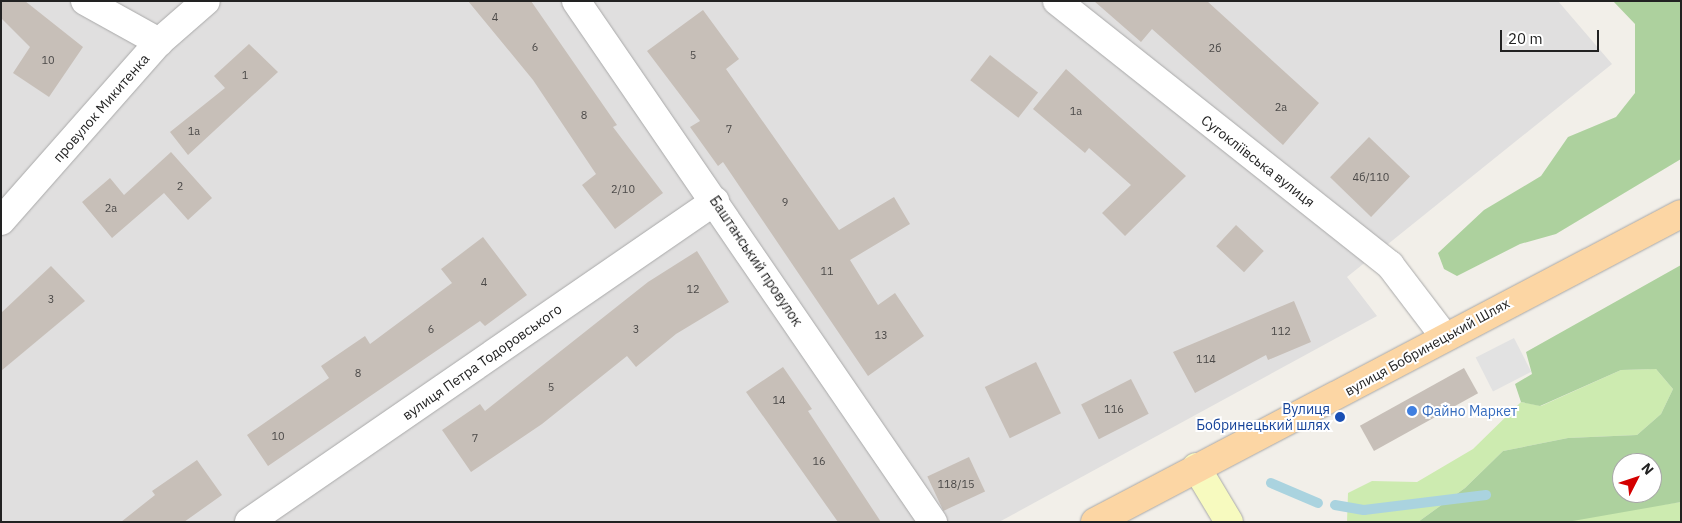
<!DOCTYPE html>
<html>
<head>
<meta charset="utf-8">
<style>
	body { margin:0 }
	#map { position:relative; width:1682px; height:523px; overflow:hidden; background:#f2efe9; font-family:"IBM Plex Sans",sans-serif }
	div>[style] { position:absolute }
	.residential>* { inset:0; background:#e0dfdf }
	.grass>* { inset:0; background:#cdebb0 }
	.forest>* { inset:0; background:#add19e }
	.parking>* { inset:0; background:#e2e2e2; transform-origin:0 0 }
	.stream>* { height:10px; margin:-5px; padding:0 5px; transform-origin:5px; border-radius:5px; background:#aad3df }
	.building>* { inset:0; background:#c7bfb8; transform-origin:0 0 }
	.roads { filter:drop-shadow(0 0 1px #a9a9a9) drop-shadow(0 0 1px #a9a9a9) }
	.street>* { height:28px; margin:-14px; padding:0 14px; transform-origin:14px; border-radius:14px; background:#fff }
	.secondary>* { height:28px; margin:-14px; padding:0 14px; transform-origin:14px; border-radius:14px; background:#f7fabf }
	.primary>* { height:28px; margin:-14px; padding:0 14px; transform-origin:14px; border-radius:14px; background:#fcd6a4 }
	.dots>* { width:14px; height:14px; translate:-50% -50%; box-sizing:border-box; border:2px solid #fff; border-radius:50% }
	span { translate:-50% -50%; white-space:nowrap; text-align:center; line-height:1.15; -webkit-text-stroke:4px #fff; paint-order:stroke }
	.number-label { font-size:11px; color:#4b4948 }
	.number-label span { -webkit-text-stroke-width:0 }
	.street-label { font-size:14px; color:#222 }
	.transit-label { font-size:14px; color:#164399 }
	.right { translate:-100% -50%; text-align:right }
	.shop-label { font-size:14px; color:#366cbe }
	.left { translate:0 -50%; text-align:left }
	.frame { position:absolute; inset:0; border:2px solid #222; pointer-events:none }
	.north { position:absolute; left:1612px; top:453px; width:50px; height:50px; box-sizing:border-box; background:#fff; border:1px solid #a7a7a7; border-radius:50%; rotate:49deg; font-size:14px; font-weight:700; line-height:20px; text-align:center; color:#222 }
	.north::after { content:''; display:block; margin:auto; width:18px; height:22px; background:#d40000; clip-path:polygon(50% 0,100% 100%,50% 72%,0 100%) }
	.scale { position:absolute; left:1500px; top:30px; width:99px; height:22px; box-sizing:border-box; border:2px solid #222; border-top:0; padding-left:6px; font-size:15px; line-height:18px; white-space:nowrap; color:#222; -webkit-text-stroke:4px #fff; paint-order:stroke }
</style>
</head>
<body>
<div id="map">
	<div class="residential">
		<i style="clip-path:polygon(1px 1px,1558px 1px,1612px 64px,1347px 277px,1377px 316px,999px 522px,1px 522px)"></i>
	</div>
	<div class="grass">
		<i style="clip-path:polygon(1656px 369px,1673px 389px,1661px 414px,1637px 435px,1568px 438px,1503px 451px,1465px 488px,1418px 522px,1347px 522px,1348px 493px,1372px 481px,1417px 482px,1473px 449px,1521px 402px,1541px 406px,1621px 370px)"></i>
		<i style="clip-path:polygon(1681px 502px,1681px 522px,1567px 522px,1578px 517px)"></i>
	</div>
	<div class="forest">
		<i style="clip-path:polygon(1613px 1px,1681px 1px,1681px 159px,1556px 234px,1520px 244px,1457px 276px,1444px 269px,1438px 253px,1484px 210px,1541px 176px,1568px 137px,1616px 117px,1635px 93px,1635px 24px)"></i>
		<i style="clip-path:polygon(evenodd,1681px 265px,1681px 502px,1567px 522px,1418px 522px,1465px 488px,1503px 451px,1568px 438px,1637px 435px,1661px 414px,1673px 389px,1656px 369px,1621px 370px,1540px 406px,1521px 402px,1515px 384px,1532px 374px,1526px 352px,1681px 265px,1622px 463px,1652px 463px,1652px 493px,1622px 493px,1622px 463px)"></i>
	</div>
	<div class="parking">
		<i style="left:1514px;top:338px;width:38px;height:43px;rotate:63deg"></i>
	</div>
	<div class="stream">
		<i style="left:1271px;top:483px;width:51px;rotate:23.1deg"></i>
		<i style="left:1335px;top:505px;width:29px;rotate:10deg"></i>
		<i style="left:1364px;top:510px;width:123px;rotate:-7deg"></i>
	</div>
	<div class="building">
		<i style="clip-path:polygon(1px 1px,25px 1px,83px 47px,49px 97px,13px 73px,30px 47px,1px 18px)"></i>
		<i style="clip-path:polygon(468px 1px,531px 1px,617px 125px,613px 127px,663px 193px,615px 229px,582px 185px,596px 174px,533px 80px)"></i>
		<i style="clip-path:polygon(1094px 1px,1207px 1px,1319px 103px,1283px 145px,1152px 29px,1141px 42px)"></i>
		<i style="clip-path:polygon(703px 10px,739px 59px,726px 69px,839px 230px,894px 197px,910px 224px,850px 260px,878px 305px,895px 293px,924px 336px,868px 376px,723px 162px,718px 166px,690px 127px,700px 121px,647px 51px)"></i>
		<i style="clip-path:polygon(249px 44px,278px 72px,188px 155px,170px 132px,225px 88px,214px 76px)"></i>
		<i style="left:990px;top:55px;width:61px;height:32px;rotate:38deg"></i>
		<i style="clip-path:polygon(1066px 69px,1186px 176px,1125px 236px,1102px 213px,1131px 185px,1089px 148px,1085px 153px,1033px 109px)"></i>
		<i style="left:1369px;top:137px;width:57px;height:56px;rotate:44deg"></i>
		<i style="clip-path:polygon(171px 152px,212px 198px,188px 220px,164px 193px,112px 238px,82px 202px,110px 178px,124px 195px)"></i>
		<i style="left:1236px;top:225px;width:38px;height:29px;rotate:43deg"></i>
		<i style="clip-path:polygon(483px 237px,527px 295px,485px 326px,480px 321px,268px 466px,247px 435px,329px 378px,321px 366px,365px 336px,370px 344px,452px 283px,441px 269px)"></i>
		<i style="clip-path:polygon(697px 251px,729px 302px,676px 334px,636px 367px,627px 356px,542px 424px,471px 472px,442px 430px,480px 404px,485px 411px,648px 282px)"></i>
		<i style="clip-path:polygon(51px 266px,85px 301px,1px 371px,1px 313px)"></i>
		<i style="clip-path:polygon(1294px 301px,1311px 342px,1268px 360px,1266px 355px,1195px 393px,1173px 352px)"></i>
		<i style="left:1036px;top:362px;width:57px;height:57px;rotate:64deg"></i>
		<i style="clip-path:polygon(783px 367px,812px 409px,808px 411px,881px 522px,838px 522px,746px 392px)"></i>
		<i style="left:1464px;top:368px;width:29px;height:119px;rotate:61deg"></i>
		<i style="left:1131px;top:379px;width:39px;height:56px;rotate:63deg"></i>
		<i style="left:969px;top:457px;width:38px;height:46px;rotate:65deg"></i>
		<i style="clip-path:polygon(197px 460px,222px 495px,184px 522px,121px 522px,155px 495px,152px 491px)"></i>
	</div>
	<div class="roads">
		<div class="street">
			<i style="left:85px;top:1px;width:85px;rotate:29deg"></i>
			<i style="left:576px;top:1px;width:632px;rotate:55.58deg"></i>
			<i style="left:1057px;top:1px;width:425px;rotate:38.4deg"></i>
			<i style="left:1390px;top:265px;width:89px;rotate:52.7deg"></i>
			<i style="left:1px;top:221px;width:239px;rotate:-48.6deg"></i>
			<i style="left:159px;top:42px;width:62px;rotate:-41.1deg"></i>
			<i style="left:249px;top:522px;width:566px;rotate:-34.56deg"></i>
		</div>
		<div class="secondary">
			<i style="left:1196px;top:467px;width:64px;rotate:59deg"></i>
		</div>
		<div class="primary">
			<i style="left:1095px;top:522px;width:662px;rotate:-27.73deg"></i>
		</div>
	</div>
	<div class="dots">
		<i style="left:1412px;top:411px;background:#3f7fe0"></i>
		<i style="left:1340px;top:417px;background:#1a4fb4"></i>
	</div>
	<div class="number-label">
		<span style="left:495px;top:17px">4</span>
		<span style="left:535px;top:47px">6</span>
		<span style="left:1215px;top:48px">2б</span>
		<span style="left:693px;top:55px">5</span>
		<span style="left:48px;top:60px">10</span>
		<span style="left:245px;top:75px">1</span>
		<span style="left:1281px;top:107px">2а</span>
		<span style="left:1076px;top:111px">1а</span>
		<span style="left:584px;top:115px">8</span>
		<span style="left:729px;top:129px">7</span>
		<span style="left:194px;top:131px">1а</span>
		<span style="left:1371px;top:177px">4б/110</span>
		<span style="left:180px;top:186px">2</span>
		<span style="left:623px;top:189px">2/10</span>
		<span style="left:785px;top:202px">9</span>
		<span style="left:111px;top:208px">2а</span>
		<span style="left:827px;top:271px">11</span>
		<span style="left:484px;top:282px">4</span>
		<span style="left:693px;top:289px">12</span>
		<span style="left:51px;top:299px">3</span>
		<span style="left:431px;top:329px">6</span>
		<span style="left:636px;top:329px">3</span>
		<span style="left:1281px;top:331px">112</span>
		<span style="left:881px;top:335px">13</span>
		<span style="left:1206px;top:359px">114</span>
		<span style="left:358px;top:373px">8</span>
		<span style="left:551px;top:387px">5</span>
		<span style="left:779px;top:400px">14</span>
		<span style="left:1114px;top:409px">116</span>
		<span style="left:278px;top:436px">10</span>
		<span style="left:475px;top:438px">7</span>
		<span style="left:819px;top:461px">16</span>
		<span style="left:956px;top:484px">118/15</span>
	</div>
	<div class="street-label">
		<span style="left:101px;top:108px;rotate:-49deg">провулок Микитенка</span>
		<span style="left:1258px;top:161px;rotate:38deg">Сугокліївська вулиця</span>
		<span style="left:756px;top:261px;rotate:56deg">Баштанський провулок</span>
		<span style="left:1427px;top:347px;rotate:-29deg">вулиця Бобринецький Шлях</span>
		<span style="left:482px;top:362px;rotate:-35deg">вулиця Петра Тодоровського</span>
	</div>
	<div class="transit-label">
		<span class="right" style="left:1330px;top:417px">Вулиця<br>Бобринецький шлях</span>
	</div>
	<div class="shop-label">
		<span class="left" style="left:1422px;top:411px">Файно Маркет</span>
	</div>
	<div class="frame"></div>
	<div class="north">N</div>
	<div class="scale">20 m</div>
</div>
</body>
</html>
